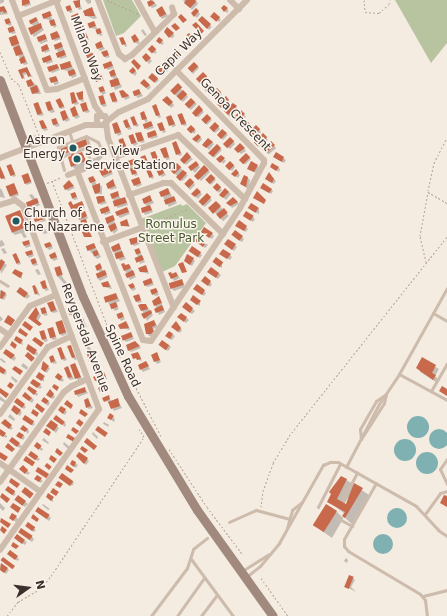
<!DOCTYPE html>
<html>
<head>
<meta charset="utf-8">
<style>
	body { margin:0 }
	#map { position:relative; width:447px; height:616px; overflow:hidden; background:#f4ebe1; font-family:"DejaVu Sans",sans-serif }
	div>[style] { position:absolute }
	.green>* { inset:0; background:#b8c4a0 }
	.water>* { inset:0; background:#7fb0b2 }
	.round { border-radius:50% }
	.shadow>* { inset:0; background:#0003; transform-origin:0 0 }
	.building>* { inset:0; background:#c8694b; transform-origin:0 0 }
	.path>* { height:1px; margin-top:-0.5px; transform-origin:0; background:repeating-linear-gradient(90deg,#b9a596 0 2px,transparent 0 4px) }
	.lane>* { height:3px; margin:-1.5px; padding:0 1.5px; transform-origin:1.5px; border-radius:1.5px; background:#cdbbac }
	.street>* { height:6px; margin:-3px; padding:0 3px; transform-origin:3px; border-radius:3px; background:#cdbbac }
	.secondary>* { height:9px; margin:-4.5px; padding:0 4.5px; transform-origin:4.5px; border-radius:4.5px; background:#a18a7d }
	.dots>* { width:11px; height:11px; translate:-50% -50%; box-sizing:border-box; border:2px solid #fbf5ee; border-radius:50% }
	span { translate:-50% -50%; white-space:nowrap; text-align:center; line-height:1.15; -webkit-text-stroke:3px #fbf5ee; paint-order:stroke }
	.street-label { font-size:12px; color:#3b302b }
	.poi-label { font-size:12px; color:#3b302b }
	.right { translate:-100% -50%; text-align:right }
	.left { translate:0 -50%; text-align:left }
	.park-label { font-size:12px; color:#4a5a2e }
	.north { position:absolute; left:8px; top:568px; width:40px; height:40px; -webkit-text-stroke:3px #fbf5ee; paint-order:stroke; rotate:76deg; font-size:11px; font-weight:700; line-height:16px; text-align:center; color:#3b302b }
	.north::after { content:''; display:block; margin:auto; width:14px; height:18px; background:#3b302b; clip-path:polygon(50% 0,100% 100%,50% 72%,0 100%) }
</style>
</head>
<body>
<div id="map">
	<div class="green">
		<i style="clip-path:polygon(103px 0,132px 0,141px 16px,124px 33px,116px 36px)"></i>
		<i style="clip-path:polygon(395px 0,447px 0,447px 43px,431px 63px)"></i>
		<i style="clip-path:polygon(181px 204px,182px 206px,187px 204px,206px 223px,175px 266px,162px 272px,141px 219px)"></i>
	</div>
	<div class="water">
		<i class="round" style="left:407px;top:416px;width:22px;height:22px"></i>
		<i class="round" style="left:429px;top:429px;width:20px;height:20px"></i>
		<i class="round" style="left:394px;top:439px;width:22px;height:22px"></i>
		<i class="round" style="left:416px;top:452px;width:22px;height:22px"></i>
		<i class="round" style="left:387px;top:508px;width:20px;height:20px"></i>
		<i class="round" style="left:373px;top:534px;width:20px;height:20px"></i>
	</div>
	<div class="shadow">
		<i style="clip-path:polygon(0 0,4px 0,4px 2px,0 4px)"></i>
		<i style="clip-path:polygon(29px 0,31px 5px,25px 7px,21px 1px)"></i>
		<i style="clip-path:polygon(79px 0,82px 9px,79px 10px,75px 2px)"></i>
		<i style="clip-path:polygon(85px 0,91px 0,91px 3px,88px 4px)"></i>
		<i style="clip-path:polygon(153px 0,157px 6px,152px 8px,148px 3px)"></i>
		<i style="clip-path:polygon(183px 0,196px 0,198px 4px,192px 10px)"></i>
		<i style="clip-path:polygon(70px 6px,73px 12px,70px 13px,68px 11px)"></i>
		<i style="left:224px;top:6px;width:7px;height:3px;rotate:45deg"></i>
		<i style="clip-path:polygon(4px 7px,8px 14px,0 15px,0 8px)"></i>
		<i style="clip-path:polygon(162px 7px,168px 16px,162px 19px,157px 10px)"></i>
		<i style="clip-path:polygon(92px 9px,97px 18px,94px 19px,86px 16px)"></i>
		<i style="clip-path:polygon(196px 9px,200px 14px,197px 18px,192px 13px)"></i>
		<i style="clip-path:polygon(50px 12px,52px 19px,57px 26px,54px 28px,49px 20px,45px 19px,44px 15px)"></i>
		<i style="clip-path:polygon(214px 13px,221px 20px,219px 22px,212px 16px)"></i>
		<i style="clip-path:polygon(77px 14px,81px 20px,76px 24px,72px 16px)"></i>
		<i style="left:202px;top:17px;width:14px;height:4px;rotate:45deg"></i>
		<i style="clip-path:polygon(36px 18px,44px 30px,34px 37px,29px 29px,35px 27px,31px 24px)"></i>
		<i style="clip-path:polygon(9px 19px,12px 25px,9px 26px,7px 24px)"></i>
		<i style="clip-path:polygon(94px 22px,98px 30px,103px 35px,100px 36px,96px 29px,90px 28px)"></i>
		<i style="clip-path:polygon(13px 27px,16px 33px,12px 34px,10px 32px)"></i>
		<i style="clip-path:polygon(81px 27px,87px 36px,89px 40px,82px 40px,77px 29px)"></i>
		<i style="left:167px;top:28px;width:11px;height:4px;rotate:45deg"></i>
		<i style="clip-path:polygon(143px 29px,147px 35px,145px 36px,141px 31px)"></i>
		<i style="clip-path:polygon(57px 32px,61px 39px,55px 41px,53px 39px)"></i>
		<i style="clip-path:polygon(44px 35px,48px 41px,41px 44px,39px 42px)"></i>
		<i style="clip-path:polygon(16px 37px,28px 64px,24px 65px,12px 45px)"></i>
		<i style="clip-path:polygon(137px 37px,140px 43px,137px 44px,135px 42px)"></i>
		<i style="left:123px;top:38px;width:9px;height:2px;rotate:63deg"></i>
		<i style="clip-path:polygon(159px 38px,164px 43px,162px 45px,157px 41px)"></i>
		<i style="clip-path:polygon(61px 43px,67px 57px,60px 59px,57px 49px)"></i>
		<i style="clip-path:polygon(101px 43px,105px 49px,100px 51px,98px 49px)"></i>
		<i style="clip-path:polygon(47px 45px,50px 51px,45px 53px,43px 51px)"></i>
		<i style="left:152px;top:47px;width:7px;height:3px;rotate:45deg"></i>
		<i style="clip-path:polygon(88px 48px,94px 56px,94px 63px,91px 64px,86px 52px)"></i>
		<i style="clip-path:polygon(106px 51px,110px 57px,106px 58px,104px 56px)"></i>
		<i style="clip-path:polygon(178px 51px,182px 56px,180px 58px,175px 54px)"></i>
		<i style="clip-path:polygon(146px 55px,152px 61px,149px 64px,143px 57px)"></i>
		<i style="clip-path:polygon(50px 56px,53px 62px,47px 64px,45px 62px)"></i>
		<i style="clip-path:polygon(70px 62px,77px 76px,72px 78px,68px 71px,63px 70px)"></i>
		<i style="clip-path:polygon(111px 62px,114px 68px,108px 70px,106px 68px)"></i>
		<i style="clip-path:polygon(194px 63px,199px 68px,193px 74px,188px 68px)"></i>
		<i style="clip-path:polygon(162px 64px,168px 70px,163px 76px,156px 70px)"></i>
		<i style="clip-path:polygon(57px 65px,60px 70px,52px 73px,50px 71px)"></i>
		<i style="clip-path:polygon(96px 67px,102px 76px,104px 81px,97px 81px,92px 69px)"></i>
		<i style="clip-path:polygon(27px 68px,33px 78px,27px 74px,24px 75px,25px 80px,20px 71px)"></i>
		<i style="clip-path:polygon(133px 69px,137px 73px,135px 76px,130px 71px)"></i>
		<i style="clip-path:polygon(114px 71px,122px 87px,115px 90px,111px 81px,115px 80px,112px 77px)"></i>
		<i style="clip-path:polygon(203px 73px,208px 79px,202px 84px,197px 79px)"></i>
		<i style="clip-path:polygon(152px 74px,159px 80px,156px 83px,150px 77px)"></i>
		<i style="left:56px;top:77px;width:7px;height:5px;rotate:63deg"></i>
		<i style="clip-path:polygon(31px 80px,39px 88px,41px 94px,33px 94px,29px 86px)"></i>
		<i style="left:144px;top:80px;width:10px;height:4px;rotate:45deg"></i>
		<i style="clip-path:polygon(207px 84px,212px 88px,209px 93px,203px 87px)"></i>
		<i style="clip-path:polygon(178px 85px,188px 97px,183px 102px,171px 91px)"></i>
		<i style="clip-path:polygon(103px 87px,106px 93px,103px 95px,101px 93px)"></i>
		<i style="clip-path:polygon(217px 89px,222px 94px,218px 99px,212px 94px)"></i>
		<i style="clip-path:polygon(139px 90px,143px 96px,138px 98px,136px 96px)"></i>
		<i style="clip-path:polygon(82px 92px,84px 101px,82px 102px,80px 100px)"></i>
		<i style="clip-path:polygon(121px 92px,128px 94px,130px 98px,125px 100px)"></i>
		<i style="clip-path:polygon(73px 93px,79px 104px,75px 105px,73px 103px)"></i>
		<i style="clip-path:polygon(114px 93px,118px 102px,115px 103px,113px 101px)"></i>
		<i style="clip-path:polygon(102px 96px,107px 106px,104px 107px,102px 106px)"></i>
		<i style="left:167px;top:97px;width:11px;height:4px;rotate:49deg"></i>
		<i style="clip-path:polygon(226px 98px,230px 102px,223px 109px,219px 104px)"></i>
		<i style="clip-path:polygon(60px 99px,65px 108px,61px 109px,59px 107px)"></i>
		<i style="clip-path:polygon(191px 99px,197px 104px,191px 110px,186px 105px)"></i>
		<i style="clip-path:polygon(50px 102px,55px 112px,51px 113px,49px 111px)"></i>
		<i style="clip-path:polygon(38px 103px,44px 115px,40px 116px,38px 115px)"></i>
		<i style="clip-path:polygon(85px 103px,90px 112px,86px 113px,84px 111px)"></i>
		<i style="clip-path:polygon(233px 104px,238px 109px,230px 117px,225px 111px)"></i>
		<i style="clip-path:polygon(156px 106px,161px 117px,159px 118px,157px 116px)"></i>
		<i style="left:199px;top:107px;width:7px;height:8px;rotate:45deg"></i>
		<i style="clip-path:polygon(75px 108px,80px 117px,76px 119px,74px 117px)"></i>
		<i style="clip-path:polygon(65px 111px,70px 120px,66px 122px,64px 120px)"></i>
		<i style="clip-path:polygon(241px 112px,246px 117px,240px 122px,235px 117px)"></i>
		<i style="left:144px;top:113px;width:9px;height:3px;rotate:63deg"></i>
		<i style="clip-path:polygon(182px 115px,187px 125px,184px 126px,182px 124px)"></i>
		<i style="left:207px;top:115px;width:7px;height:7px;rotate:45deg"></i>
		<i style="left:171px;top:116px;width:11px;height:4px;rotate:63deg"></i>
		<i style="clip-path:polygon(134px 117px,139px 126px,136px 127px,134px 125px)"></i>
		<i style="clip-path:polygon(56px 119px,60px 126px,56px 127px,54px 125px)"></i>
		<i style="clip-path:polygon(127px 120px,132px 129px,128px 130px,124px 121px)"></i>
		<i style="clip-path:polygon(43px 121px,48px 130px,44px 131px,43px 129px)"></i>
		<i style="left:246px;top:121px;width:7px;height:4px;rotate:45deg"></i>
		<i style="clip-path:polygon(151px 122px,154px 128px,147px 130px,145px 128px)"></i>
		<i style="clip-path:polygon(162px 123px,166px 132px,163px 133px,158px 124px)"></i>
		<i style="clip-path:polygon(215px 123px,220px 129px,215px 133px,210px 128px)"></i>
		<i style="clip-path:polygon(117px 124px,122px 134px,118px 136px,113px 125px)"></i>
		<i style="clip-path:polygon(256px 126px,261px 132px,255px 138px,250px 132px)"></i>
		<i style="clip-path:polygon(191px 127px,196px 131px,194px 134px,189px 129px)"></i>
		<i style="clip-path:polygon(222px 130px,228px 135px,223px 140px,218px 135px)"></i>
		<i style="clip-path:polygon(155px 131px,158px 137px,151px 139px,149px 137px)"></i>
		<i style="clip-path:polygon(140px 133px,145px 142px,141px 143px,139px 141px)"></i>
		<i style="clip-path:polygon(133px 135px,138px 144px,134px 146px,130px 137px)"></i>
		<i style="left:198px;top:135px;width:6px;height:6px;rotate:45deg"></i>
		<i style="left:263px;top:135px;width:7px;height:11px;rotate:45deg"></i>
		<i style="clip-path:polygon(230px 138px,235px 144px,230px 149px,224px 144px)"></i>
		<i style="clip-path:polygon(123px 139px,127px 148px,124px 150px,122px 148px)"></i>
		<i style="clip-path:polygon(208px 139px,214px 144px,209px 150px,203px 144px)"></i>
		<i style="clip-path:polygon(176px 142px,182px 155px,179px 156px,177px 154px)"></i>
		<i style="left:271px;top:142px;width:8px;height:10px;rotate:50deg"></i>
		<i style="clip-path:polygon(240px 144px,246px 151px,241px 154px,236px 149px)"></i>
		<i style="clip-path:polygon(88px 145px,74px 151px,76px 155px,82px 153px,88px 164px,76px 170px,72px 166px,71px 152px,64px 155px,62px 150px)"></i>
		<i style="left:217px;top:145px;width:7px;height:11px;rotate:45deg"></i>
		<i style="clip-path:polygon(165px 148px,170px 159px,167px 160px,165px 158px)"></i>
		<i style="clip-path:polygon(155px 152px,160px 161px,156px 162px,154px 160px)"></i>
		<i style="clip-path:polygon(276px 153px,286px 160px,284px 163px,274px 157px)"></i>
		<i style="clip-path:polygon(187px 154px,193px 159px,186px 165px,181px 160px)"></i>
		<i style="left:246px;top:154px;width:7px;height:8px;rotate:45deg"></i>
		<i style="left:99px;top:156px;width:4px;height:4px;rotate:63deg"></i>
		<i style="clip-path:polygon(145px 156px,149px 164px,146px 165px,144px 164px)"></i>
		<i style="left:221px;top:156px;width:7px;height:4px;rotate:45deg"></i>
		<i style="clip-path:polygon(133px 160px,137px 166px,133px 167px,138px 175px,135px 176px,126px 163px)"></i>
		<i style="clip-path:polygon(230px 162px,235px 167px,232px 171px,226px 166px)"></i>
		<i style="clip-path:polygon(196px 163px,200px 167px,195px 173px,190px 168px)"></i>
		<i style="left:177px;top:164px;width:16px;height:8px;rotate:47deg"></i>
		<i style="clip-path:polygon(11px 165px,16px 176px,13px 177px,11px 175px)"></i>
		<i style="clip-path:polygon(160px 166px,166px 175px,162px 177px,160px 175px)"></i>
		<i style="clip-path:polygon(257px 166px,259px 168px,256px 173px,250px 170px)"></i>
		<i style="clip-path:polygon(204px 167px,210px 172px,201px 181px,196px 176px)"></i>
		<i style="clip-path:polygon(271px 167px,278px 167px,280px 169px,279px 172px)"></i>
		<i style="clip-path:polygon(109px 168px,113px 174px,104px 178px,102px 176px)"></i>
		<i style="clip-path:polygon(0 169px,2px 170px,6px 180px,2px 178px)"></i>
		<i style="clip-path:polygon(150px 170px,154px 178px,152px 179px,150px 177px)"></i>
		<i style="clip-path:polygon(236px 171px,240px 175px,238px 178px,233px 174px)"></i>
		<i style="clip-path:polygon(28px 174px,32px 183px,27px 185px,25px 183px)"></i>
		<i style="left:211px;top:175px;width:7px;height:7px;rotate:45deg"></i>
		<i style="clip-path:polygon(271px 176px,276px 181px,274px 184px,268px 181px)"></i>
		<i style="clip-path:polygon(93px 177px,97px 185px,102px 186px,102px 194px,96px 194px,89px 178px)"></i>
		<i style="clip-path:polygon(138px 178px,142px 185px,137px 187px,135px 185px)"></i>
		<i style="clip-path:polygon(248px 178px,250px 180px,248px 189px,241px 184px)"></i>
		<i style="clip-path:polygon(190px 179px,195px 185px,190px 190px,185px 184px)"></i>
		<i style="clip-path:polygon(113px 180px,117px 188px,111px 190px,109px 188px)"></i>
		<i style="clip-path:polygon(69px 182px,75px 188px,68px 191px,66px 189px)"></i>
		<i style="clip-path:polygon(13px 184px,19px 195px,12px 198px,10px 196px)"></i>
		<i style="clip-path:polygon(217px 185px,222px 190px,219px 193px,214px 187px)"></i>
		<i style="clip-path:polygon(0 188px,2px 190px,5px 198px,0 197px)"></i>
		<i style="clip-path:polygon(261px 188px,271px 189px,273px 191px,271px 194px)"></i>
		<i style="clip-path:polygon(168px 189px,172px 196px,168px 199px,174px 197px,177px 203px,169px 207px,160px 192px)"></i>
		<i style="clip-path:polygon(197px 189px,202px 194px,198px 199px,193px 194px)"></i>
		<i style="clip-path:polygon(225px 189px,231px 194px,226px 200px,221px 195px)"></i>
		<i style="clip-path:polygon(117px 192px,121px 199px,126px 200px,128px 205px,118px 208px,116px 206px,113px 198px)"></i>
		<i style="clip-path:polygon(75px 193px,78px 199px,74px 200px,72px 198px)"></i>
		<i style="clip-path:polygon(32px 194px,40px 205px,31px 209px,28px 203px,33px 201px,29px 195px)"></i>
		<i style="left:207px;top:195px;width:7px;height:10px;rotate:45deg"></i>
		<i style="clip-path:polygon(150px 196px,154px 203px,149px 205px,153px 212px,145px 215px,142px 209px,148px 207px,145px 204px)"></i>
		<i style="clip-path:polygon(103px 197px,107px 203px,101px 205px,99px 203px)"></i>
		<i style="clip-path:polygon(233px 198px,239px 204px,232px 208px,228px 203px)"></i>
		<i style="clip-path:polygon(71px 202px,74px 206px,82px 202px,85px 208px,75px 212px)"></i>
		<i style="left:216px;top:202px;width:19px;height:8px;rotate:47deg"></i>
		<i style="clip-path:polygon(107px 207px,111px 213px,105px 215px,103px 213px)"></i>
		<i style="clip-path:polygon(127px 208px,130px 214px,120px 218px,118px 216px)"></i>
		<i style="clip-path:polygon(259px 208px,259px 214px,251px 210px)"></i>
		<i style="clip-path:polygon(20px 211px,29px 230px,24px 232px,27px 237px,24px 238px,21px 233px,15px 235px,12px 232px)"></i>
		<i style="clip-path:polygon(85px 212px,88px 218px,85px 220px,89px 227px,85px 228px,80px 219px)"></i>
		<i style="clip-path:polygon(112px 216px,118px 230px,114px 234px,107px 223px)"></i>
		<i style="clip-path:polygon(246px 217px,253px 217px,255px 219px,253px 222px)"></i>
		<i style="clip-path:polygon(45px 219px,46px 221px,37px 223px)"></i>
		<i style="clip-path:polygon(126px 220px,128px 222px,130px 227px,122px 226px)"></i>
		<i style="clip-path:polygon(238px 227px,246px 227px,248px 229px,246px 232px)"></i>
		<i style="clip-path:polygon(44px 228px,48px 233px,44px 234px,41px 229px)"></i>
		<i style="clip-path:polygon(204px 234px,212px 234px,214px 236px,212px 239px)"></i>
		<i style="clip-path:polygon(234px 237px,242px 237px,244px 239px,242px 242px)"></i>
		<i style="clip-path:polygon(137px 238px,140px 244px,134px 246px,132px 244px)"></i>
		<i style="clip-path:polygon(198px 238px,208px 245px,205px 248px,198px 243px)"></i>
		<i style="clip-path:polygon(2px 240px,5px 245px,0 247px,0 241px)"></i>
		<i style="clip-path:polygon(28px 241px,31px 246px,26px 248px,23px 243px)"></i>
		<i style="clip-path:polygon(50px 243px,53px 248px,49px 250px,47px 248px)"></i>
		<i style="clip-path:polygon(94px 244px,101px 257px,97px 259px,89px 250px)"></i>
		<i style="clip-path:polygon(119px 245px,126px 259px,120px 261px,114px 252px)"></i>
		<i style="clip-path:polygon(235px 245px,237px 247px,234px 251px,227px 246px)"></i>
		<i style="clip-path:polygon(4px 248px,7px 253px,4px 254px,1px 249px)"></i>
		<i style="clip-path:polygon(139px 249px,145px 262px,140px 264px,137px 254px)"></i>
		<i style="clip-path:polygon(31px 251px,34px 256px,29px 258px,26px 253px)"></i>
		<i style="clip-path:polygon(192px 253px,200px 253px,202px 255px,200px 258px)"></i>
		<i style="clip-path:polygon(16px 254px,21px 264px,18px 265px,17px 263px)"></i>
		<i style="clip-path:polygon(55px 254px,58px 259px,54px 261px,52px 259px)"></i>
		<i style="clip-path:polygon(230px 255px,232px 257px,230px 260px,223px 256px)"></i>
		<i style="clip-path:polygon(35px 259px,38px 265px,34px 266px,32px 264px)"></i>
		<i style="clip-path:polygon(193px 259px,195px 261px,192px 266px,187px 263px)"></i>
		<i style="clip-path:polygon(1px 261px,7px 265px,1px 274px,0 263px)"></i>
		<i style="clip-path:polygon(222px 263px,222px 268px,216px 264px)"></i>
		<i style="clip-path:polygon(122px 265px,129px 265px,136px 277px,130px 280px)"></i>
		<i style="clip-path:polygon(100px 266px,108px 277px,100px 281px,98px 279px,101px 273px,98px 270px)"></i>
		<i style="clip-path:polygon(145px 266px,147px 268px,149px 274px,141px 272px)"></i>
		<i style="clip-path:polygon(59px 267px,63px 278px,68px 284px,65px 285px,58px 277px,55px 269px)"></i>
		<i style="clip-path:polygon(211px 268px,221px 275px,218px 279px,211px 274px)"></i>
		<i style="clip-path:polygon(38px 269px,41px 274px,38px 275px,35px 270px)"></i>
		<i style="clip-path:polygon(176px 273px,180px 278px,174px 281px,170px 274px)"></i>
		<i style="clip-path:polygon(22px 274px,22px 279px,16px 275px)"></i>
		<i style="clip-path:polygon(151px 279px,154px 285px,147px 287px,145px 285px)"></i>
		<i style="clip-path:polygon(181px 280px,185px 287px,174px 291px,172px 289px)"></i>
		<i style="clip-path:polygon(44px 281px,49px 290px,46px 291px,44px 289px)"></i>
		<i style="clip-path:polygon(108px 282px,110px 284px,112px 289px,104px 287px)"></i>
		<i style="clip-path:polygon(210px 282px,212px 284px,210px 287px,205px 283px)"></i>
		<i style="clip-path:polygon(133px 284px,136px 289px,133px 291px,131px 289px)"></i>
		<i style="clip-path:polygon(35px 286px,37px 288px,40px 296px,36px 294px)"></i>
		<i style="clip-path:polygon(0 290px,7px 295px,4px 300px,0 298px)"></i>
		<i style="clip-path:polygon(157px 291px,159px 295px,155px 296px,153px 294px)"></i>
		<i style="clip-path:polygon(197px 291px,204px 291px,206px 293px,204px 296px)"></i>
		<i style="clip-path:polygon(20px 293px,28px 294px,30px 296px,27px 299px)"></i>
		<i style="clip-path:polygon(70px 294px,73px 298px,70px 300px,67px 295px)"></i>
		<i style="clip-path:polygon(116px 294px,120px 301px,115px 303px,119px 309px,115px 311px,108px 303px)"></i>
		<i style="clip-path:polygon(138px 295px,142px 302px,138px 303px,136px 301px)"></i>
		<i style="clip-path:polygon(159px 297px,165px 312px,159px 315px,155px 305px)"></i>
		<i style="clip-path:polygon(200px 301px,200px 306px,193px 302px)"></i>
		<i style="clip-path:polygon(53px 302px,58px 312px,53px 313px,51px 311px)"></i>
		<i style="clip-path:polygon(186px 304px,195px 311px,192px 314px,185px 309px)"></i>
		<i style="clip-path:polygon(146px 305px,153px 315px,147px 321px,140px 306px)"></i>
		<i style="clip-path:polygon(36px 308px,41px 316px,37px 322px,41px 327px,29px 318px)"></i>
		<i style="clip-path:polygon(44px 309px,48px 315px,45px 316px,43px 314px)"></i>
		<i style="clip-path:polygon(76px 310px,79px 314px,72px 316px,70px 314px)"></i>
		<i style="clip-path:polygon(121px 313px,125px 319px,121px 321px,117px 314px)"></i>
		<i style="clip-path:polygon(181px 314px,189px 320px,186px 323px,181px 319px)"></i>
		<i style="clip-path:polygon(0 316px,3px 319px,1px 321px,0 321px)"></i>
		<i style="clip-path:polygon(83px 319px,87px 327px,81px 329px,78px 324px)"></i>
		<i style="clip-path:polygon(62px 321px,67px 334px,62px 336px,60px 334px)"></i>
		<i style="clip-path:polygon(154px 321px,158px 327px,153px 329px,153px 336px,149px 336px,147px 333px)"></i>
		<i style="clip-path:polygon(126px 323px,128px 324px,130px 330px,121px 328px)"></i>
		<i style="clip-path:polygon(178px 324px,182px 330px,180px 333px,175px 329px)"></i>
		<i style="clip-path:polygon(52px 328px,57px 339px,53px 340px,51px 338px)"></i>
		<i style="clip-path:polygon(43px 331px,48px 341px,45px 342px,43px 340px)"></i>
		<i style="clip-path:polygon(169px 332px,175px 336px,172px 340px,168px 338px)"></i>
		<i style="clip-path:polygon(131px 333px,134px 339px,126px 342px,124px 340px)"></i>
		<i style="clip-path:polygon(85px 334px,88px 339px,85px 340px,82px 336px)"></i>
		<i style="clip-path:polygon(22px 341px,23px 345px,17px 342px)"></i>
		<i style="clip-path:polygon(135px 342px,141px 348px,131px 352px,129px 350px)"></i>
		<i style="clip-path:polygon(169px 345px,171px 347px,168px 351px,162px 347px)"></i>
		<i style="clip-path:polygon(29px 346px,38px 353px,37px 356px,29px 350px)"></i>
		<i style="clip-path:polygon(70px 346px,77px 359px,75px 360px,73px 358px)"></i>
		<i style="clip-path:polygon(89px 346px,92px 351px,89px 352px,86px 347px)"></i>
		<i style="clip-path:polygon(61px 348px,67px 360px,64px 361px,62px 359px)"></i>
		<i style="clip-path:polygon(138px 353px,140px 355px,142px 361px,134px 358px)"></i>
		<i style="clip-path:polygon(157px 353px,161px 362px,157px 364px,152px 355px)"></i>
		<i style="clip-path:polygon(91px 354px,95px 362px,92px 363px,90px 361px)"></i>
		<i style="clip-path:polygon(6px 355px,14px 356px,16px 358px,14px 361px)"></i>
		<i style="clip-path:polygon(53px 356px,57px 363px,54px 364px,52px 362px)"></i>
		<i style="left:1px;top:358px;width:6px;height:2px;rotate:39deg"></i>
		<i style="clip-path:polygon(422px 359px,439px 369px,435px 376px,438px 379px,436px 382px,420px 372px)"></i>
		<i style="clip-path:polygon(146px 362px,150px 369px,143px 372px,139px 366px)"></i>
		<i style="clip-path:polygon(23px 363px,28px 367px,27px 370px,21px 366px)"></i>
		<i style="clip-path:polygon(75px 364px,82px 379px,78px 380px,76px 378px)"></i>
		<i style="clip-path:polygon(0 367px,7px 372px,5px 375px,0 372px)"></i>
		<i style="clip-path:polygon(48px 367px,50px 368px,47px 373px,44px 371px)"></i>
		<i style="clip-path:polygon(68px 367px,74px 379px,70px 380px,68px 378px)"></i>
		<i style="clip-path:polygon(97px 368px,101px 375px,104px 373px,107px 379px,98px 383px,96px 381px,95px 377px,98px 376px,94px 369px)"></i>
		<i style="clip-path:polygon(58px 374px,64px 380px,62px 382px,58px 379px)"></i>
		<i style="clip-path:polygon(12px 376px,18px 381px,16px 383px,11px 378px)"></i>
		<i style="clip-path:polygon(44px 377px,44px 382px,39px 378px)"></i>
		<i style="clip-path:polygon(33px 385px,40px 385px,42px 387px,40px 389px)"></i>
		<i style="clip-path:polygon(104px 387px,107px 392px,103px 393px,101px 392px)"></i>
		<i style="clip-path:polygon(84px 388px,88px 393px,78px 397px,75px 391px)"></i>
		<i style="clip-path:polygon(30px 391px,36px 392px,38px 394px,37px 396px)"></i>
		<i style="clip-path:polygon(52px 392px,55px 397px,53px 399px,49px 397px)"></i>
		<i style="clip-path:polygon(0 396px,6px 401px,5px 403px,0 400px)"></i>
		<i style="clip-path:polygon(108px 396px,112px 402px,117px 400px,122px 408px,114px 411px,109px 402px,105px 401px)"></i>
		<i style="clip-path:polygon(25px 398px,32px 398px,34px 400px,32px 403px)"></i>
		<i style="clip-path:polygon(88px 400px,93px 408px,89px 409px,87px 407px)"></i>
		<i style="clip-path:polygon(48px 401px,50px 403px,48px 406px,44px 403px)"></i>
		<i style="clip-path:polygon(17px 404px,24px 405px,26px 407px,24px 409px)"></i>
		<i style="clip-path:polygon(65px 410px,67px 412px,65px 415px,61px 412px)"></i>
		<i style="clip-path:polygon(20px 411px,22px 412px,20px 416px,14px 412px)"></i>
		<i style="clip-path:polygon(10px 414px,15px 419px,14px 421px,8px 417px)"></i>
		<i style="clip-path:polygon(110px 415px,115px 419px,114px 422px,110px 419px)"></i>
		<i style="clip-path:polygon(56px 420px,64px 422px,66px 424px,65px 427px)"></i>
		<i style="clip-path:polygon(5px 421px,13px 428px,11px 430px,5px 425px)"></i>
		<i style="clip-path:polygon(26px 421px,33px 422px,35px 424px,33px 426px)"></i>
		<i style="clip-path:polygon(51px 421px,59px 428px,56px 433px,50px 428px)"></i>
		<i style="left:104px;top:422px;width:6px;height:2px;rotate:31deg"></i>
		<i style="clip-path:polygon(28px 429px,29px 431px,28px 434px,24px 430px)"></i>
		<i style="clip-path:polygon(0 430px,7px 436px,6px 438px,0 434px)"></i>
		<i style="clip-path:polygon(93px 432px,98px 437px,97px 439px,92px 434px)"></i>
		<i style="clip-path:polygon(23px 436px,25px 437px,23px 440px,20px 438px)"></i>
		<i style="clip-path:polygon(44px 438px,49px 443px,48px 444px,42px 440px)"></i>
		<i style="clip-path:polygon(12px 439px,22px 446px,20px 448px,12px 443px)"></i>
		<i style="clip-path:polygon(64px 442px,70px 447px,68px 449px,63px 444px)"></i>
		<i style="clip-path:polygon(37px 444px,43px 449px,42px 451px,37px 448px)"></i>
		<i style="clip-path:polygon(31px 452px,40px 459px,38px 461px,31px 457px)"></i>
		<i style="clip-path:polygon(77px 456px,87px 459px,89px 461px,86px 465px)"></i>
		<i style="clip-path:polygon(73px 461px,78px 465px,76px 468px,73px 466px)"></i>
		<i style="clip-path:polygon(23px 467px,30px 473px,28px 475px,23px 471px)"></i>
		<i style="clip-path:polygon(37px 476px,43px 481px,41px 483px,37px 481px)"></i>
		<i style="clip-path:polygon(evenodd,342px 477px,369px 495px,352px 524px,344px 517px,332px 538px,315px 526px,337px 512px,343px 518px,345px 514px,328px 501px,342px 477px,348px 498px,349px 498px,346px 505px,344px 504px,348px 498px)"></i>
		<i style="clip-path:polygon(62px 479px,72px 481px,74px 483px,72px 486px)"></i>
		<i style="clip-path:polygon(8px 487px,16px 494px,14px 496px,8px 492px)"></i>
		<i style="clip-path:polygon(19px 497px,28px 504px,25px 507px,18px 502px)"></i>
		<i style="clip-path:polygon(53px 498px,53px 502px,49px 499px)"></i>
		<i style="clip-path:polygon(0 503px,5px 508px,3px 511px,0 508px)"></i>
		<i style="clip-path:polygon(43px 504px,50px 509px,48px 510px,42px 505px)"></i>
		<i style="clip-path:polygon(38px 513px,49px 516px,51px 518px,49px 521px)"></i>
		<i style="clip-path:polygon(13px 514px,18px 519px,16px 522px,10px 518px)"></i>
		<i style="clip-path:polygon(28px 523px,36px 530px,34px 532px,28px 527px)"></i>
		<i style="clip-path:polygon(21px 534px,32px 537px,34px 539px,32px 542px)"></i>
		<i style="clip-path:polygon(17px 540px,25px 541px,27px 542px,25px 545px)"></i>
		<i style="clip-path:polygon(10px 556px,17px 557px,19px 559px,18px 561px)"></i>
		<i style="clip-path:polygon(346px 558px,348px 560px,347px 563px,344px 561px)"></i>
		<i style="clip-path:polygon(1px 564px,9px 570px,6px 574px,0 569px)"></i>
		<i style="clip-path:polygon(353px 578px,355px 580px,351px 587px,356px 592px,345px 586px)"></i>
	</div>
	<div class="building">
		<i style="clip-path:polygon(22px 0,29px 0,30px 3px,22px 6px)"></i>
		<i style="clip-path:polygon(80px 0,80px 7px,76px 8px,73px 1px)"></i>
		<i style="clip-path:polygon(151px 0,155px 3px,149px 7px,147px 2px)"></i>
		<i style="clip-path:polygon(186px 0,195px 0,196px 2px,190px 8px,184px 3px)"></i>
		<i style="left:70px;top:5px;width:5px;height:5px;rotate:68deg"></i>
		<i style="clip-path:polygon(224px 5px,228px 8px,224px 12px,221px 8px)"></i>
		<i style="clip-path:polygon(4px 6px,7px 12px,4px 13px,3px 11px,0 12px,0 7px)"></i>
		<i style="clip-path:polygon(162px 6px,166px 14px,160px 17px,156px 10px)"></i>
		<i style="clip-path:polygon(92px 7px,95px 16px,85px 16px,83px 11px)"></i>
		<i style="clip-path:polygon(196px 8px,199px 11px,194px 17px,191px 13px)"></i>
		<i style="left:50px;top:11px;width:5px;height:9px;rotate:68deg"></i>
		<i style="left:214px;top:12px;width:8px;height:6px;rotate:40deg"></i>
		<i style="clip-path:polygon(78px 13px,79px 18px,73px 22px,71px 16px)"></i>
		<i style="clip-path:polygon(181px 14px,187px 20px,183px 23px,178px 17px)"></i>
		<i style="clip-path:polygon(202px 16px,211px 24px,207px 29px,198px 20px)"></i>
		<i style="left:36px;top:17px;width:4px;height:8px;rotate:63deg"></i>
		<i style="left:9px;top:18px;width:5px;height:5px;rotate:68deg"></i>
		<i style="clip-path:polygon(54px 19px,56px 25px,51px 26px,49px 21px)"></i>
		<i style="left:94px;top:21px;width:5px;height:7px;rotate:68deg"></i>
		<i style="clip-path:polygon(196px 22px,204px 31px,201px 34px,192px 25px)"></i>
		<i style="clip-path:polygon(41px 23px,42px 28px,31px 35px,28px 28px)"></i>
		<i style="clip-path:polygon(175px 23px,180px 28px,176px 31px,171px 26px)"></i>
		<i style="left:13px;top:26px;width:5px;height:6px;rotate:68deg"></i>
		<i style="clip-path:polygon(81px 26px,83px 31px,77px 33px,76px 28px)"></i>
		<i style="clip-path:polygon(167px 27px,174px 33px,169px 38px,164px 32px)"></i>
		<i style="left:100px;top:28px;width:5px;height:5px;rotate:68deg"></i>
		<i style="clip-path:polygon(57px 31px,60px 37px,52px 40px,50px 34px)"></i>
		<i style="clip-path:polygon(86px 33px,88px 38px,81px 41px,79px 35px)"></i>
		<i style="left:189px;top:33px;width:11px;height:4px;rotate:49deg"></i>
		<i style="left:45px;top:34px;width:5px;height:9px;rotate:68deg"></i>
		<i style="clip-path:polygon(135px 34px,139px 40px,134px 43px,131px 37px)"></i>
		<i style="left:16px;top:35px;width:9px;height:8px;rotate:69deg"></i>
		<i style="clip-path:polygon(123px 37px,126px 44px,122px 45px,119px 38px)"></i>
		<i style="left:159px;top:37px;width:5px;height:5px;rotate:37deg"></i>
		<i style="clip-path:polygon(101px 41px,103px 47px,97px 49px,95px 44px)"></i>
		<i style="left:61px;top:42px;width:5px;height:8px;rotate:68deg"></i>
		<i style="left:184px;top:42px;width:8px;height:4px;rotate:45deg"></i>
		<i style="clip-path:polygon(47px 44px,49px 49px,42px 52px,41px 47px)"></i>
		<i style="clip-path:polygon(19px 45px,23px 54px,16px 56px,13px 48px)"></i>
		<i style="left:152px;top:45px;width:6px;height:6px;rotate:45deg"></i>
		<i style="left:88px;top:46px;width:5px;height:5px;rotate:68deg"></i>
		<i style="left:64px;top:50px;width:5px;height:9px;rotate:68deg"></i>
		<i style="clip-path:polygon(107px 50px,109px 55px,104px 57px,101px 52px)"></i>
		<i style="left:178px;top:50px;width:4px;height:6px;rotate:45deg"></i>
		<i style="clip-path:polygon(93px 53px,94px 57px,89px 62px,86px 55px)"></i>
		<i style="clip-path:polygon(146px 53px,151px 58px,146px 62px,142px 57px)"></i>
		<i style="left:50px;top:55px;width:5px;height:9px;rotate:68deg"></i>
		<i style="clip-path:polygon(24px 56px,26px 62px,21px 64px,19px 59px)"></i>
		<i style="clip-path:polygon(168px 57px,173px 61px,169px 65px,165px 60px)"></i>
		<i style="clip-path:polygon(134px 59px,141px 66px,138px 70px,131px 62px)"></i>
		<i style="left:70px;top:61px;width:6px;height:11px;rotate:72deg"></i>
		<i style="left:111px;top:61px;width:5px;height:9px;rotate:68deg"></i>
		<i style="left:194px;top:62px;width:6px;height:9px;rotate:45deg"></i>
		<i style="left:162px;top:63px;width:7px;height:10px;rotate:45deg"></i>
		<i style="clip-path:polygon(57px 64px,59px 68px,49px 72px,47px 67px)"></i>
		<i style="left:96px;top:66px;width:5px;height:6px;rotate:68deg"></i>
		<i style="clip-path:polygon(27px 67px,31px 76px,28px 77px,26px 72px,22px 73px,24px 78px,22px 79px,18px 70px)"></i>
		<i style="clip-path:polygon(133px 67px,136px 71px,132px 74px,129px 71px)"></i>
		<i style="left:74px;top:69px;width:5px;height:7px;rotate:68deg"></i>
		<i style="clip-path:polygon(114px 69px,116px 75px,111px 77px,109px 72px)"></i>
		<i style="left:203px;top:72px;width:6px;height:10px;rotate:45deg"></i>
		<i style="clip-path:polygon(100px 73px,103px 79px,96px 82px,94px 75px)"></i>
		<i style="left:152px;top:73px;width:8px;height:6px;rotate:40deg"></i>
		<i style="clip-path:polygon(56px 76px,58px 81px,51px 83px,49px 78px)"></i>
		<i style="left:118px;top:78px;width:7px;height:9px;rotate:74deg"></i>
		<i style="clip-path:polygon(31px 79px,34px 85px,28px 87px,26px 81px)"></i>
		<i style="clip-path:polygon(144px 79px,150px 85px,146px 88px,140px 83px)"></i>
		<i style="clip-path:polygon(207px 82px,211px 85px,207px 92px,202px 87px)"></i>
		<i style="left:178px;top:83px;width:6px;height:11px;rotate:45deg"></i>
		<i style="clip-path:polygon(37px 85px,39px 92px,32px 94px,30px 88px)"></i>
		<i style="left:103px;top:86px;width:5px;height:5px;rotate:68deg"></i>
		<i style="left:217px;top:88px;width:6px;height:8px;rotate:45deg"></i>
		<i style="left:139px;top:89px;width:5px;height:7px;rotate:68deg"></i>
		<i style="clip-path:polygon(123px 90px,129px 96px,122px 98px,119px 91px)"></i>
		<i style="left:183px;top:90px;width:6px;height:9px;rotate:45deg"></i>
		<i style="clip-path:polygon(83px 91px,83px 99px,79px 100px,76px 93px)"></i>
		<i style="clip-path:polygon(74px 92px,77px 102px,72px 104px,70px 93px)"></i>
		<i style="left:114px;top:92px;width:9px;height:5px;rotate:69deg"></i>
		<i style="left:103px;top:95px;width:9px;height:5px;rotate:72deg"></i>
		<i style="clip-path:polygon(167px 96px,173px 102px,169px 106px,162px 100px)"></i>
		<i style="clip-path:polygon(226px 96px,229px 100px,221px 108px,217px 104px)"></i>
		<i style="left:60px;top:98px;width:9px;height:5px;rotate:63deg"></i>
		<i style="left:191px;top:98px;width:6px;height:9px;rotate:45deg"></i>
		<i style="left:50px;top:101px;width:9px;height:5px;rotate:72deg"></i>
		<i style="left:38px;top:102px;width:12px;height:5px;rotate:70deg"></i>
		<i style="clip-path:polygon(86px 102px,88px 110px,83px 112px,80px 104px)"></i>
		<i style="clip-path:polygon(233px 103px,237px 106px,228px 115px,224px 111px)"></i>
		<i style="clip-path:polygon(156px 104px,160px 115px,156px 116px,152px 106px)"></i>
		<i style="clip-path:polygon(199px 105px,203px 110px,196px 117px,192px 113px)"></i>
		<i style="clip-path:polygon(75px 106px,78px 115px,73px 117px,70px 109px)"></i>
		<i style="clip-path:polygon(65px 110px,68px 118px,63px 121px,60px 112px)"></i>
		<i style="clip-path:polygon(241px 110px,245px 114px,237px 121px,234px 117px)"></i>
		<i style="clip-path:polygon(144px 111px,147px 119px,142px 120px,140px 113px)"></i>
		<i style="left:182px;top:113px;width:11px;height:5px;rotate:68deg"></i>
		<i style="left:207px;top:114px;width:6px;height:8px;rotate:45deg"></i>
		<i style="clip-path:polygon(171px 115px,175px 124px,169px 126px,166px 117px)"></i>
		<i style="left:134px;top:116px;width:9px;height:4px;rotate:69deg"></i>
		<i style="left:56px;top:118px;width:6px;height:5px;rotate:72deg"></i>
		<i style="clip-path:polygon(127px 119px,130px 127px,126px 128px,123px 121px)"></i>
		<i style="clip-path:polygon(43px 120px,47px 128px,42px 129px,39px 121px)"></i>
		<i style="clip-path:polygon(246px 120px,250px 124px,245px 128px,241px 124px)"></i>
		<i style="left:151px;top:121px;width:5px;height:9px;rotate:68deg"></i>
		<i style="clip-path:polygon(117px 122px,121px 132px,115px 134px,112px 124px)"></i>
		<i style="clip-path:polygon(162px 122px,165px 130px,160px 131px,157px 124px)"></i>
		<i style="left:215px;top:122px;width:6px;height:8px;rotate:45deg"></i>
		<i style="left:191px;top:125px;width:6px;height:6px;rotate:45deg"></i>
		<i style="left:256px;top:125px;width:6px;height:11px;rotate:45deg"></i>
		<i style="clip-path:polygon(222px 129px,227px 133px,221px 139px,217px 135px)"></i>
		<i style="clip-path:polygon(155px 130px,157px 135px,148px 138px,147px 133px)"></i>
		<i style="clip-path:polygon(141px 132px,144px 140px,138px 142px,135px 133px)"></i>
		<i style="left:263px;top:133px;width:6px;height:13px;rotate:45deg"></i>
		<i style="left:133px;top:134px;width:9px;height:5px;rotate:69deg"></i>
		<i style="clip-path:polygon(198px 134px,201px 137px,196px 142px,192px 139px)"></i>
		<i style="left:230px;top:137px;width:6px;height:10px;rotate:45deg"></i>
		<i style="left:123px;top:138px;width:9px;height:5px;rotate:69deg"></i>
		<i style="clip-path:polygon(208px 138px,213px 142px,206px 148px,202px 145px)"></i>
		<i style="clip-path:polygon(86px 139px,88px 145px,74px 150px,76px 154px,82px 152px,86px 161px,71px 167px,68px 157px,71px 156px,70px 152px,62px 154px,60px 149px)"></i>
		<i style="clip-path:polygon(176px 141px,181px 153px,176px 155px,172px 143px)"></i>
		<i style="clip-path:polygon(271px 141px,275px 145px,267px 153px,262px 149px)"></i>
		<i style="clip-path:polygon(240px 143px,245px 148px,238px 153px,234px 149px)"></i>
		<i style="clip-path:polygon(217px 144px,221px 148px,213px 157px,208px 153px)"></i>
		<i style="clip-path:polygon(166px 147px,169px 157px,164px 158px,160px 149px)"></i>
		<i style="left:155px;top:151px;width:9px;height:5px;rotate:69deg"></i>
		<i style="clip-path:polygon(187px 152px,191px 157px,184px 164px,180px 160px)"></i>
		<i style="clip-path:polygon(276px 152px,284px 157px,282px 162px,273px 157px)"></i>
		<i style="left:246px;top:153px;width:6px;height:10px;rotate:45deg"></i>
		<i style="left:145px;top:155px;width:8px;height:5px;rotate:67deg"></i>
		<i style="clip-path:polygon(221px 155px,225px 158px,220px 163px,216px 159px)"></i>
		<i style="clip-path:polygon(134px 159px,135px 164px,126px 167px,124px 162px)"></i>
		<i style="left:196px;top:161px;width:5px;height:10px;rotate:53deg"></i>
		<i style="left:230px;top:161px;width:6px;height:7px;rotate:45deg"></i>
		<i style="clip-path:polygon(251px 161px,258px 165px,254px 172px,247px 169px)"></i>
		<i style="left:177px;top:163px;width:6px;height:10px;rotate:45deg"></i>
		<i style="clip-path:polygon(272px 163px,279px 167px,276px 171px,270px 167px)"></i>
		<i style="left:11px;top:164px;width:11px;height:5px;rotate:68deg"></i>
		<i style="clip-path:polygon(161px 164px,164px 173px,159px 176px,155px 167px)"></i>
		<i style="clip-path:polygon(204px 165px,209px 170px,198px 180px,194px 176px)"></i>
		<i style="clip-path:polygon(0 166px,5px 178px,1px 179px,0 177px)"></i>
		<i style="clip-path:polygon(110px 167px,112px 172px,102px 176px,99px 170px)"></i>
		<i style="clip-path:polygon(134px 167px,137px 173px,132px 175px,130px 169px)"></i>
		<i style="left:150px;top:169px;width:8px;height:4px;rotate:67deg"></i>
		<i style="clip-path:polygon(236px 169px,239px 173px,235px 177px,231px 174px)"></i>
		<i style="clip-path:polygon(183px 170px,187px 173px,180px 181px,176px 177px)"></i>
		<i style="clip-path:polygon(269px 172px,274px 179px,272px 183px,265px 179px)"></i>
		<i style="left:28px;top:173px;width:9px;height:7px;rotate:69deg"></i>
		<i style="left:211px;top:174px;width:6px;height:8px;rotate:45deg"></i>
		<i style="clip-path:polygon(244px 175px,248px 177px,246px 187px,240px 184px)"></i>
		<i style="clip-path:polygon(93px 176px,96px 181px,90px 183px,88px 178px)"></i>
		<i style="clip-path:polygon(139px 177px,141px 183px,134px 186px,131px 180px)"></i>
		<i style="left:190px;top:178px;width:6px;height:8px;rotate:45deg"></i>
		<i style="clip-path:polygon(113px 179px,115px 186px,108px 189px,106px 184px)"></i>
		<i style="clip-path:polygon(69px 180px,74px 186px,65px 190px,63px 186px)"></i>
		<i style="left:14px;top:183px;width:11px;height:9px;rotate:68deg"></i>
		<i style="clip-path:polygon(100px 183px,100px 192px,95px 194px,92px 186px)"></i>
		<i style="left:217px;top:183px;width:6px;height:6px;rotate:45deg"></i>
		<i style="clip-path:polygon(263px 183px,272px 189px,269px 193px,260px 188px)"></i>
		<i style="clip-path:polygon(168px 188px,170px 194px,161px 197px,159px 192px)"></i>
		<i style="clip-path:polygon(197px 188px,201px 192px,195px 197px,191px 194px)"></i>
		<i style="clip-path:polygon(225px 188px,229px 192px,223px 198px,219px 195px)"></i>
		<i style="clip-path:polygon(118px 191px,119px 196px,112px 199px,110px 194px)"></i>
		<i style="clip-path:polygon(257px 191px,266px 200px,264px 204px,253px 198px)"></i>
		<i style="left:75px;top:192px;width:5px;height:5px;rotate:68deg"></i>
		<i style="left:207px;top:193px;width:6px;height:12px;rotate:45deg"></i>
		<i style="clip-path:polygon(150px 195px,152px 201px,144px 204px,142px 199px)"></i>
		<i style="clip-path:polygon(99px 196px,104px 196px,105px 201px,98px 204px,96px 197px)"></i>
		<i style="left:174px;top:196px;width:5px;height:11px;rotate:68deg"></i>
		<i style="left:125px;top:197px;width:6px;height:13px;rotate:72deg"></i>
		<i style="clip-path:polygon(233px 197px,238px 202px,230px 206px,226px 203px)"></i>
		<i style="left:37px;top:198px;width:5px;height:12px;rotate:68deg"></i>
		<i style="clip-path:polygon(71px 201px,73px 205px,82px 201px,84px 206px,72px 211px,68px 203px)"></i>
		<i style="clip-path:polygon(216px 201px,221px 206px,213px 214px,208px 208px)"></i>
		<i style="left:251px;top:203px;width:9px;height:6px;rotate:32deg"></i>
		<i style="clip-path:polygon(150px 205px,152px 210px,142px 213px,141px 208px)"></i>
		<i style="left:108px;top:206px;width:5px;height:9px;rotate:68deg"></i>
		<i style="clip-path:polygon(127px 207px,129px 212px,117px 216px,115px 212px)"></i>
		<i style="left:224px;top:208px;width:6px;height:10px;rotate:51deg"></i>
		<i style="left:20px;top:210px;width:18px;height:16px;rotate:68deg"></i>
		<i style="clip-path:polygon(85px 211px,87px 216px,79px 220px,77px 214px)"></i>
		<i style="left:246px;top:211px;width:9px;height:6px;rotate:32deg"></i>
		<i style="clip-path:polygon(43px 213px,45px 219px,35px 222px,33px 217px)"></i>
		<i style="clip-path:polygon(113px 215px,115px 220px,107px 224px,105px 218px)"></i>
		<i style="left:86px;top:219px;width:6px;height:6px;rotate:72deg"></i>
		<i style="clip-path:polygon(127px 219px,129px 226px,121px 226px,120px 222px)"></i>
		<i style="clip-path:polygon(239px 220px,247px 226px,244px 231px,235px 226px)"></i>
		<i style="clip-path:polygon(115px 223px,117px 228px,111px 232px,108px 226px)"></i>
		<i style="clip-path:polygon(204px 227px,213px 233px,209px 238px,201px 232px)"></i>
		<i style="clip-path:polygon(89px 230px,92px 237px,84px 237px,82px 232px)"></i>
		<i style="left:235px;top:230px;width:10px;height:6px;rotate:37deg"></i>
		<i style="clip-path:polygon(137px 237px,139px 242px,131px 245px,129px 239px)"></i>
		<i style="clip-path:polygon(198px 237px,206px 242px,203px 247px,195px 241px)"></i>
		<i style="clip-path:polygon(228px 239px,236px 244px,232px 250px,224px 244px)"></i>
		<i style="clip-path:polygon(29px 240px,30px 244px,24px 246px,22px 242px)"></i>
		<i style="clip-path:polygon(50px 242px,52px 246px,46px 248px,44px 244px)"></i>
		<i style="left:94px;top:243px;width:5px;height:9px;rotate:68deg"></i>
		<i style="clip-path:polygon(119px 243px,121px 249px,113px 252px,111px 247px)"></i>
		<i style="left:192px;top:246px;width:11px;height:6px;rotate:34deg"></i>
		<i style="left:139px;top:248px;width:5px;height:5px;rotate:68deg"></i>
		<i style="clip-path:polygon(223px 249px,231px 254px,227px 259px,219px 254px)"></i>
		<i style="clip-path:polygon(32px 250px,33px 254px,27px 256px,25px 252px)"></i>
		<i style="left:97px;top:250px;width:5px;height:5px;rotate:68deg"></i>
		<i style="left:122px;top:251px;width:6px;height:8px;rotate:72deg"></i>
		<i style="clip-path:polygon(55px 252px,57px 257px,51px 259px,49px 255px)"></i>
		<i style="left:16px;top:253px;width:10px;height:4px;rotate:66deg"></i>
		<i style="clip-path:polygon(187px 254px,194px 258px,190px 265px,184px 261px)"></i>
		<i style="left:142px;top:255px;width:5px;height:8px;rotate:68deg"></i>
		<i style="left:216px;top:257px;width:9px;height:6px;rotate:36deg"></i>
		<i style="left:35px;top:258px;width:5px;height:5px;rotate:68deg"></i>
		<i style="clip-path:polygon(1px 259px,5px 262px,0 271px,0 261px)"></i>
		<i style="clip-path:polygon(183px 262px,187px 272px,182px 273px,178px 264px)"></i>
		<i style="clip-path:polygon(100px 263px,102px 268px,97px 271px,95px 266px)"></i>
		<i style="clip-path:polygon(124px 263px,125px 265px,129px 264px,131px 268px,124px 271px,121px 264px)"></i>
		<i style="clip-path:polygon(146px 265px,148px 272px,140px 272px,138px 268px)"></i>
		<i style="left:60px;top:266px;width:9px;height:6px;rotate:72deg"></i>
		<i style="clip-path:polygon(211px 267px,219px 273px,216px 278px,207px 272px)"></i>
		<i style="clip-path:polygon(15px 269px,23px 273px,20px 278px,12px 273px)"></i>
		<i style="left:105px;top:270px;width:5px;height:10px;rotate:68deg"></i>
		<i style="clip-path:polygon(133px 270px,135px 275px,127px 278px,125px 274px)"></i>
		<i style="clip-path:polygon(171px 272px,172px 274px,176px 272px,178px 276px,171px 279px,168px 273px)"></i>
		<i style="clip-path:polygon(205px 276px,211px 281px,208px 286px,201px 281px)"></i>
		<i style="left:151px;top:278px;width:5px;height:9px;rotate:68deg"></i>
		<i style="left:182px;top:279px;width:6px;height:14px;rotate:72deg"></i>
		<i style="clip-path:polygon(45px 280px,47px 288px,43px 289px,40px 282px)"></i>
		<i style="clip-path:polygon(108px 281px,110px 287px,103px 287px,101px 283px)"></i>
		<i style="clip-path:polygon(133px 283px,135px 287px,131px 289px,128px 285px)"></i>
		<i style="clip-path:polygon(197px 284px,205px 290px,202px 295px,193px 289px)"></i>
		<i style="left:35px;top:285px;width:9px;height:3px;rotate:72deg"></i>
		<i style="left:20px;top:287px;width:10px;height:6px;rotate:37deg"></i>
		<i style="clip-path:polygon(156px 288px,158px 292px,152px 295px,150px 290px)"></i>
		<i style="clip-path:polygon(1px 290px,6px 293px,2px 299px,0 298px)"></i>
		<i style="left:116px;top:293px;width:6px;height:13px;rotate:72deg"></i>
		<i style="clip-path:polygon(139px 294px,141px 300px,136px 302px,133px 296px)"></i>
		<i style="clip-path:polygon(193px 295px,201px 301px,197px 305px,190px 300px)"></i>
		<i style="clip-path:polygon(159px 296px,162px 303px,154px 306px,152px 301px)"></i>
		<i style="clip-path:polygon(53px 301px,56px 310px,51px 312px,47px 303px)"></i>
		<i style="left:116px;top:302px;width:5px;height:7px;rotate:68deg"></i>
		<i style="clip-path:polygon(186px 302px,193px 308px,190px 313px,182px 307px)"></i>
		<i style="clip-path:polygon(141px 304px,146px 304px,148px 309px,141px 311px,138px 305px)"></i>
		<i style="clip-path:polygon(162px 305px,164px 310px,156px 313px,154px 309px)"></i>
		<i style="clip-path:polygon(36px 307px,39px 313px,36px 319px,42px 324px,39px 326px,28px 318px)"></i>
		<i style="left:45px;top:307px;width:6px;height:5px;rotate:72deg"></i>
		<i style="left:76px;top:309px;width:4px;height:8px;rotate:76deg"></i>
		<i style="clip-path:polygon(151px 310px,152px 313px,144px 319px,141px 314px)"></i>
		<i style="left:122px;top:312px;width:5px;height:6px;rotate:68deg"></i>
		<i style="clip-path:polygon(181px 313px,187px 317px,184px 322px,177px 317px)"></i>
		<i style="clip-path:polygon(8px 315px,15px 320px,11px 326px,4px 322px)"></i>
		<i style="clip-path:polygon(83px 318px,85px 325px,78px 327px,77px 323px)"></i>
		<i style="left:62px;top:320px;width:13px;height:7px;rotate:72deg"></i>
		<i style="clip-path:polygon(154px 320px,156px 325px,152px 327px,154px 331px,151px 334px,146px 334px,144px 324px)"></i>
		<i style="left:25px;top:321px;width:10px;height:5px;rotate:37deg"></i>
		<i style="clip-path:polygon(126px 321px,129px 328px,120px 329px,118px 325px)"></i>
		<i style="clip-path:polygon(176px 321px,181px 328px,178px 332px,171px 327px)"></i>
		<i style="left:53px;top:327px;width:10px;height:6px;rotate:73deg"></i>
		<i style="clip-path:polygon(20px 328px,28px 334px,26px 337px,18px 332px)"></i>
		<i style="left:44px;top:330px;width:9px;height:5px;rotate:72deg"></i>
		<i style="clip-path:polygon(169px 331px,173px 334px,170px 339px,165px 336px)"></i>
		<i style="left:131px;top:332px;width:5px;height:11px;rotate:68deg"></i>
		<i style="clip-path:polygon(16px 336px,23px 340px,20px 344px,14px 340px)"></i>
		<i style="clip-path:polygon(35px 337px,44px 343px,41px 347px,32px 340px)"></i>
		<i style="left:162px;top:340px;width:9px;height:6px;rotate:36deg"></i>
		<i style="clip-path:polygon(12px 341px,17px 345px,15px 349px,10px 345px)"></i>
		<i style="clip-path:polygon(135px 341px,140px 346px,128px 351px,126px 345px)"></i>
		<i style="clip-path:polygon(28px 344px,37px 350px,34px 355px,26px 349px)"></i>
		<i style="clip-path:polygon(71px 345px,75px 357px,72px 358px,67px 346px)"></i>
		<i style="left:61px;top:347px;width:12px;height:4px;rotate:70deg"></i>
		<i style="clip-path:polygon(6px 349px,15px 355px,11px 359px,3px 353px)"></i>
		<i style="left:28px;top:352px;width:9px;height:5px;rotate:41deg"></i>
		<i style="clip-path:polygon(138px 352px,141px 359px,137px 360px,136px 358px,133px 359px,131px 354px)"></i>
		<i style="clip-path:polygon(157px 352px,160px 360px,154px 362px,151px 355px)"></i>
		<i style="clip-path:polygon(91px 353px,94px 360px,89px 362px,87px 354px)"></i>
		<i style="clip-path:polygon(53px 355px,55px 361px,51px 363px,49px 357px)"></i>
		<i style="clip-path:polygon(422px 357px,436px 365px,432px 373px,436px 375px,433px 380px,416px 368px)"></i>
		<i style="clip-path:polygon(43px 361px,49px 366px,45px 372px,41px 369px)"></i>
		<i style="clip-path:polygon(146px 361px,149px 366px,140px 370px,138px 365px)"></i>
		<i style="clip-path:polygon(75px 363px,81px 377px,75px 379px,70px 365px)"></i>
		<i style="clip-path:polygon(0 366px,6px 370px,3px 374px,0 372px)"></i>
		<i style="clip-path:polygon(15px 366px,23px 371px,20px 375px,12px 369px)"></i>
		<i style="clip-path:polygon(68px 366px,72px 377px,68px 378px,64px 368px)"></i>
		<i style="left:39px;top:372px;width:7px;height:6px;rotate:34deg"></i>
		<i style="clip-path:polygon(104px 372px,106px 377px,95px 381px,93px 377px)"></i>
		<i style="left:58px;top:373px;width:6px;height:5px;rotate:39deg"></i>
		<i style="clip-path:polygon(33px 379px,41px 384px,37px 388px,30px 383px)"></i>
		<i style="left:10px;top:382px;width:5px;height:5px;rotate:37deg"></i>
		<i style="clip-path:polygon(54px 384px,59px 387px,57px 391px,52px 387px)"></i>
		<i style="clip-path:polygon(104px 385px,106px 390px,100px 392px,98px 388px)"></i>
		<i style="clip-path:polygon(29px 386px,37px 391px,34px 395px,27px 389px)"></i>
		<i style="clip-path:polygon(442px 386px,447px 389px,447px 396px,439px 391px)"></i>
		<i style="clip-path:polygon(85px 387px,86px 392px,75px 395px,74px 391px)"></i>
		<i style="clip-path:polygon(0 388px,9px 394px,6px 398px,0 393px)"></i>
		<i style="clip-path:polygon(50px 389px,54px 394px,51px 398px,46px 395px)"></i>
		<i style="clip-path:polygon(25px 392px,32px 398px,29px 401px,22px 396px)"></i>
		<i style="clip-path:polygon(109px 395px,110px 399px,104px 402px,102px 398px)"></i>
		<i style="clip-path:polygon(44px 397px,49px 401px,46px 404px,41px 401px)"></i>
		<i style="left:17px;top:398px;width:10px;height:5px;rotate:37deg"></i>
		<i style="clip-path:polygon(88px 398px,91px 406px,86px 408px,84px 400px)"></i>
		<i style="clip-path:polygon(118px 398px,120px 406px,111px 409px,108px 402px)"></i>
		<i style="clip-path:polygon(67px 400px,73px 405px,71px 409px,64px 404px)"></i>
		<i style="clip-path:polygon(37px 403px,45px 409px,42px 413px,35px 407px)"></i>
		<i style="clip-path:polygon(14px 405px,21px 410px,17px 415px,11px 410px)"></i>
		<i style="clip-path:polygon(61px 406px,66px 409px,63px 414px,58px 410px)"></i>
		<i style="clip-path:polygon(33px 409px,39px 413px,37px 417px,31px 413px)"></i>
		<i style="clip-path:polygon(81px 409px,88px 414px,85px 417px,79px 413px)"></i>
		<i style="clip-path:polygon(110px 413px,114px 416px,111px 420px,107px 418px)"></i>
		<i style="left:25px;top:415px;width:11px;height:5px;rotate:34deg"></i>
		<i style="clip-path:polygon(56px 415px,65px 422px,62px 425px,53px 419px)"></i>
		<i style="clip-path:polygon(5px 419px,12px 425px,9px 429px,1px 423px)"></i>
		<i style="left:79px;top:419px;width:6px;height:5px;rotate:39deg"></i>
		<i style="clip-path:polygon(51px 420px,58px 425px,54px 431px,46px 426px)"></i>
		<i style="clip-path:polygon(23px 425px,28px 429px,25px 432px,20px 429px)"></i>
		<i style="left:98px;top:426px;width:12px;height:5px;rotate:35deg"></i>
		<i style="clip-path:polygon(73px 427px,79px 431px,76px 434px,71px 430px)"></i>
		<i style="clip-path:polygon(46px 428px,51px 432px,49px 436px,43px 432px)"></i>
		<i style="clip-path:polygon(0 429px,6px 433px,3px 437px,0 435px)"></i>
		<i style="clip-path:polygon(19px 432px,24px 435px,21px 439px,16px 436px)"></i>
		<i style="left:68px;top:434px;width:8px;height:4px;rotate:30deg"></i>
		<i style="left:12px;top:437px;width:10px;height:5px;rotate:37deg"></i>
		<i style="left:87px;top:438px;width:13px;height:5px;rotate:39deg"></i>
		<i style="left:37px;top:442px;width:6px;height:5px;rotate:39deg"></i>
		<i style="clip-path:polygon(8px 443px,15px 449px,12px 452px,5px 447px)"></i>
		<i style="clip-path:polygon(82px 446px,88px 450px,85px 453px,80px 449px)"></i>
		<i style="clip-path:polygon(57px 448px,63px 453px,60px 456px,55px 452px)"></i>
		<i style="left:31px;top:451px;width:9px;height:5px;rotate:36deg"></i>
		<i style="clip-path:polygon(0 452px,8px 457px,5px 461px,0 458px)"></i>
		<i style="clip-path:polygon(79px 452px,88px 458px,84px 464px,76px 456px)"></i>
		<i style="clip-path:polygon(51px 455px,57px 459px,54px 463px,49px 459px)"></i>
		<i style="left:26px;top:456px;width:11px;height:5px;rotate:34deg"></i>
		<i style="clip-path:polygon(72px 460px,76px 462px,74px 467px,70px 464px)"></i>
		<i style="left:47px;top:463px;width:6px;height:4px;rotate:39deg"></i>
		<i style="clip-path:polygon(23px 465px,28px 470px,25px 474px,19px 469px)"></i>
		<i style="clip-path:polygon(67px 465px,74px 470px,71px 473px,65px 469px)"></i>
		<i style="left:38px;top:467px;width:13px;height:5px;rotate:32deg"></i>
		<i style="left:62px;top:473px;width:14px;height:6px;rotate:36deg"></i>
		<i style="clip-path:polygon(37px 475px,42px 478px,39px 482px,34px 479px)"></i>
		<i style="clip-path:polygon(341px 476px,347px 479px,337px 499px,346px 504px,354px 483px,363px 488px,345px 518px,342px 516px,345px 512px,327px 502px,331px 494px,329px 492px)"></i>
		<i style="clip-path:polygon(11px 478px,20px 484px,17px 488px,9px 482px)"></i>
		<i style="clip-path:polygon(58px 481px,63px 484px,60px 488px,55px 485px)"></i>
		<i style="left:8px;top:486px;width:9px;height:5px;rotate:36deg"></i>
		<i style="left:25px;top:487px;width:11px;height:6px;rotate:38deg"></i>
		<i style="left:53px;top:488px;width:7px;height:5px;rotate:34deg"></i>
		<i style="clip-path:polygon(2px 493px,10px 499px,7px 503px,0 497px)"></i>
		<i style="clip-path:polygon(48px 493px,54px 497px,51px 501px,46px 497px)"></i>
		<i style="left:18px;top:495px;width:10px;height:6px;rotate:37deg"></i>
		<i style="clip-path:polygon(444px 495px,447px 496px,447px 507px,440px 503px)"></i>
		<i style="clip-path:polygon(13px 503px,21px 508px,18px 513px,10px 507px)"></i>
		<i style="left:326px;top:504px;width:13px;height:25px;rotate:32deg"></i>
		<i style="left:38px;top:507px;width:14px;height:5px;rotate:34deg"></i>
		<i style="clip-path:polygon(12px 513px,17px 516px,13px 521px,9px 518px)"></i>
		<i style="clip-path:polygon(33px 514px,39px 519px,37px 522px,31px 518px)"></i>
		<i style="clip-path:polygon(1px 518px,11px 524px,8px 528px,0 522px)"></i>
		<i style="left:28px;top:522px;width:9px;height:5px;rotate:36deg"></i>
		<i style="clip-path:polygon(2px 526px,7px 530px,4px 534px,0 530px)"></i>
		<i style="left:21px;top:528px;width:14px;height:5px;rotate:34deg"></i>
		<i style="left:17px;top:534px;width:10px;height:5px;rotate:37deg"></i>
		<i style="clip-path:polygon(13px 542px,19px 546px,16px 549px,11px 546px)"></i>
		<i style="left:10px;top:550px;width:10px;height:5px;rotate:37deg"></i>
		<i style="left:3px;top:557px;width:15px;height:4px;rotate:37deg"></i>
		<i style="clip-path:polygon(1px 563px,8px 568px,4px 573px,0 570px)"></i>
		<i style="left:349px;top:575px;width:5px;height:13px;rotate:22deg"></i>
	</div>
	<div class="path">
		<i style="left:107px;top:0;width:35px;rotate:24deg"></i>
		<i style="left:364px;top:0;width:12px;rotate:85deg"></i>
		<i style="left:365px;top:12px;width:14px;rotate:4deg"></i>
		<i style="left:379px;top:13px;width:13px;rotate:-42deg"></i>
		<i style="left:389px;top:4px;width:4px;rotate:-76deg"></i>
		<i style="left:0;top:52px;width:28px;rotate:67deg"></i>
		<i style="left:11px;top:78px;width:11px;rotate:41deg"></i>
		<i style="left:19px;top:85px;width:54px;rotate:68.2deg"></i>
		<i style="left:30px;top:136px;width:11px;rotate:-5deg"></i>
		<i style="left:52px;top:181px;width:180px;rotate:69.1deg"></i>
		<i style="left:116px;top:349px;width:98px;rotate:62.7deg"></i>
		<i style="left:47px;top:183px;width:16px;rotate:-22deg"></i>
		<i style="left:428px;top:191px;width:29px;rotate:-78deg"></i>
		<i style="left:434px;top:163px;width:28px;rotate:-63deg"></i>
		<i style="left:148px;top:225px;width:43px;rotate:-21.8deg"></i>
		<i style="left:426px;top:262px;width:27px;rotate:-103deg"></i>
		<i style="left:420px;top:236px;width:45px;rotate:-79.7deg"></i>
		<i style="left:428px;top:192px;width:22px;rotate:30deg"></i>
		<i style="left:169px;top:449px;width:69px;rotate:56.8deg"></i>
		<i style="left:207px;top:507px;width:60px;rotate:53.1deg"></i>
		<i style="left:261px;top:507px;width:16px;rotate:-83deg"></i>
		<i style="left:263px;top:491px;width:30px;rotate:-70deg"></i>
		<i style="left:273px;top:463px;width:31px;rotate:-59deg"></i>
		<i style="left:289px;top:436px;width:254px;rotate:-51.6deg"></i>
		<i style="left:261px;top:578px;width:47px;rotate:54.6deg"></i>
		<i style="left:7px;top:616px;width:18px;rotate:-52deg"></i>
		<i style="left:18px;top:602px;width:27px;rotate:-31deg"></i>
		<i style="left:41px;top:588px;width:16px;rotate:-50deg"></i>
		<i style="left:51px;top:576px;width:167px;rotate:-56.2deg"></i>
		<i style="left:144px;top:437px;width:9px;rotate:-122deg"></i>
	</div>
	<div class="lane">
		<i style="left:69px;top:131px;width:10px;rotate:73deg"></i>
		<i style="left:85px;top:148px;width:13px;rotate:67deg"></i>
		<i style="left:90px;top:160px;width:5px;rotate:-11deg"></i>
		<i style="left:75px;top:152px;width:15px;rotate:-23deg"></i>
		<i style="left:89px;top:146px;width:10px;rotate:-107deg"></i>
		<i style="left:59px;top:158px;width:12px;rotate:-24deg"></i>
		<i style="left:64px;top:170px;width:24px;rotate:-105deg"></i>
		<i style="left:58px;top:147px;width:30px;rotate:-21deg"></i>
		<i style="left:86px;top:136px;width:13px;rotate:27deg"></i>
		<i style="left:98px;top:142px;width:12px;rotate:66deg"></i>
		<i style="left:103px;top:153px;width:5px;rotate:127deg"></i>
		<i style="left:0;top:281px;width:9px;rotate:32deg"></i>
		<i style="left:433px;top:313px;width:16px;rotate:30deg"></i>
		<i style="left:399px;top:374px;width:55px;rotate:28.4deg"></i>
		<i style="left:431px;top:391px;width:32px;rotate:-60deg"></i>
		<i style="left:361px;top:439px;width:10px;rotate:-96deg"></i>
		<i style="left:360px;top:429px;width:32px;rotate:-60deg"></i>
		<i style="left:376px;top:401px;width:11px;rotate:-34deg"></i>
		<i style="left:361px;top:439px;width:43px;rotate:-57.4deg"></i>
		<i style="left:384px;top:403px;width:9px;rotate:-77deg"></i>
		<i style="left:447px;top:459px;width:12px;rotate:125deg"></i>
		<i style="left:440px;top:469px;width:17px;rotate:65deg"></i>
		<i style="left:346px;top:467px;width:71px;rotate:-62.4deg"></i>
		<i style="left:379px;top:404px;width:36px;rotate:-56deg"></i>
		<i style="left:399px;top:374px;width:98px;rotate:-60.8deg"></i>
		<i style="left:376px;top:483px;width:64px;rotate:119.7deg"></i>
		<i style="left:344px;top:539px;width:7px;rotate:90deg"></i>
		<i style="left:344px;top:546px;width:6px;rotate:51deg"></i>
		<i style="left:348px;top:551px;width:84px;rotate:30.8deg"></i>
		<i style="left:420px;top:594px;width:8px;rotate:50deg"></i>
		<i style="left:425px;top:600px;width:16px;rotate:83deg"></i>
		<i style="left:343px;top:499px;width:30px;rotate:-62deg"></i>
		<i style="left:318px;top:507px;width:48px;rotate:-62.9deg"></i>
		<i style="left:425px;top:514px;width:26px;rotate:-54deg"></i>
		<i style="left:440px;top:493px;width:7px;rotate:-16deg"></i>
		<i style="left:339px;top:519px;width:15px;rotate:28deg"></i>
		<i style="left:229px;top:522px;width:30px;rotate:-24deg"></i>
		<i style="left:256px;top:510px;width:34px;rotate:15deg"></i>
		<i style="left:287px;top:528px;width:19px;rotate:-74deg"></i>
		<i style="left:292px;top:510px;width:13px;rotate:-39deg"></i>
		<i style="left:191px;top:559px;width:71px;rotate:53.6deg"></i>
		<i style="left:242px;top:571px;width:31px;rotate:-32deg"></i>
		<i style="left:246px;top:577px;width:18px;rotate:-38deg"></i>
		<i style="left:260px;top:566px;width:30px;rotate:-50deg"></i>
		<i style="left:279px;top:543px;width:90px;rotate:-60.6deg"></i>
		<i style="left:323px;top:465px;width:8px;rotate:-23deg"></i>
		<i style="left:330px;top:462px;width:8px"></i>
		<i style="left:338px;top:462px;width:90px;rotate:29.4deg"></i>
		<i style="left:416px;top:506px;width:33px;rotate:47deg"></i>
		<i style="left:438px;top:530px;width:11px;rotate:34deg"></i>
		<i style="left:423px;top:596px;width:25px;rotate:-14deg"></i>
		<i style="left:151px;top:616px;width:60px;rotate:-53.1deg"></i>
		<i style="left:187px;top:568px;width:20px;rotate:-72deg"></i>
		<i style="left:193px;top:549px;width:18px;rotate:-38deg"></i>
		<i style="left:177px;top:616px;width:47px;rotate:-54.6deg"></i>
		<i style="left:201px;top:616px;width:26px;rotate:-53deg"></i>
	</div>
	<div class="street">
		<i style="left:12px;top:0;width:17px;rotate:69deg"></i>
		<i style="left:58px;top:0;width:43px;rotate:158.2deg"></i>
		<i style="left:18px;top:16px;width:79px;rotate:68.6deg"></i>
		<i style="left:47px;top:90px;width:10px;rotate:-6deg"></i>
		<i style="left:57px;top:89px;width:30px;rotate:-21deg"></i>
		<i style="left:98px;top:0;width:58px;rotate:68.7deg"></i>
		<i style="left:119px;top:54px;width:8px;rotate:40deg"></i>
		<i style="left:125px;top:59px;width:8px;rotate:-30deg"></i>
		<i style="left:132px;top:55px;width:59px;rotate:-44.3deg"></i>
		<i style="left:174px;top:14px;width:7px;rotate:-106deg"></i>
		<i style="left:137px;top:0;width:37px;rotate:61deg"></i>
		<i style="left:230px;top:0;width:13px;rotate:45deg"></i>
		<i style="left:56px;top:1px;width:112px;rotate:69.6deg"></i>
		<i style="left:95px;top:106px;width:10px;rotate:53deg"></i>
		<i style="left:106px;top:122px;width:16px;rotate:-38deg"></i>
		<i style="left:119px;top:112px;width:32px;rotate:-24deg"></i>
		<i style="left:148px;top:99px;width:140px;rotate:-45deg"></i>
		<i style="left:106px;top:123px;width:15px;rotate:82deg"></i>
		<i style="left:108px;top:138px;width:182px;rotate:68.8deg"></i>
		<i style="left:115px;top:157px;width:67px;rotate:-19.2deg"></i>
		<i style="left:178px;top:135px;width:93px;rotate:43.7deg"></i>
		<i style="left:0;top:158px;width:92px;rotate:-21deg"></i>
		<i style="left:86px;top:125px;width:17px"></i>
		<i style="left:103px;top:125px;width:6px;rotate:-45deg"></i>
		<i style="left:107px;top:121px;width:5px;rotate:-112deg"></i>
		<i style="left:105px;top:116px;width:8px;rotate:180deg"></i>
		<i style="left:97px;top:116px;width:8px;rotate:90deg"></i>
		<i style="left:77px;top:171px;width:181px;rotate:68.7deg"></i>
		<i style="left:143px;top:340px;width:8px;rotate:7deg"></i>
		<i style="left:151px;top:341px;width:160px;rotate:-56.2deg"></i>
		<i style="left:240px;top:208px;width:51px;rotate:-61.9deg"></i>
		<i style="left:264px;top:163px;width:3px;rotate:-90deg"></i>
		<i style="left:264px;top:160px;width:126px;rotate:-134.4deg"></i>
		<i style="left:68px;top:175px;width:17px;rotate:-21deg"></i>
		<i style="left:129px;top:195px;width:36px;rotate:-19deg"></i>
		<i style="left:163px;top:183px;width:8px"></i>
		<i style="left:171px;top:183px;width:73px;rotate:44.4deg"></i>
		<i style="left:0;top:205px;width:16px;rotate:-18deg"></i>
		<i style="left:15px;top:200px;width:10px;rotate:37deg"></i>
		<i style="left:23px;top:206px;width:217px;rotate:69.5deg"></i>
		<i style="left:99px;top:409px;width:172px;rotate:125.1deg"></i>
		<i style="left:103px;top:242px;width:40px;rotate:-20.2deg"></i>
		<i style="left:0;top:329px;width:11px;rotate:34deg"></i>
		<i style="left:0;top:347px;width:51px;rotate:-53.8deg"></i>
		<i style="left:30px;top:306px;width:28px;rotate:-23deg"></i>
		<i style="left:0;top:414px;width:82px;rotate:-54.4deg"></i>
		<i style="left:48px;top:347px;width:26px;rotate:-25deg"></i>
		<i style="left:0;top:463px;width:50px;rotate:35.3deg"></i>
		<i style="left:0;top:482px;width:110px;rotate:-54.6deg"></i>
		<i style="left:64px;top:392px;width:10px;rotate:-37deg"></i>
		<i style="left:72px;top:386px;width:17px;rotate:-24deg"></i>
	</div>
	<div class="secondary">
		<i style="left:0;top:80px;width:232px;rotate:69.1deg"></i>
		<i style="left:83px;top:297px;width:109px;rotate:65.6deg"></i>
		<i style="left:128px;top:396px;width:133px;rotate:58.8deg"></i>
		<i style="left:197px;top:510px;width:130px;rotate:54.4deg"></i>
	</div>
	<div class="dots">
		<i style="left:73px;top:148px;background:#1f5a5e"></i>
		<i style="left:77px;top:159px;background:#1f5a5e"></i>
		<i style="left:16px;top:221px;background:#1f5a5e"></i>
	</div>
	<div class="street-label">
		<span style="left:86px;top:49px;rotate:69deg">Milano Way</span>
		<span style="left:179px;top:53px;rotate:-45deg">Capri Way</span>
		<span style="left:235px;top:115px;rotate:46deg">Genoa Crescent</span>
		<span style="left:85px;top:338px;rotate:69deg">Reygersdal Avenue</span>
		<span style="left:122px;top:356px;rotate:65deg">Spine Road</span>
	</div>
	<div class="poi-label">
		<span class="right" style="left:65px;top:148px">Astron<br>Energy</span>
		<span class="left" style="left:85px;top:159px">Sea View<br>Service Station</span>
		<span class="left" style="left:24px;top:221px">Church of<br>the Nazarene</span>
	</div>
	<div class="park-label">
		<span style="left:171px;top:232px">Romulus<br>Street Park</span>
	</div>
	<div class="north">N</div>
</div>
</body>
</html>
